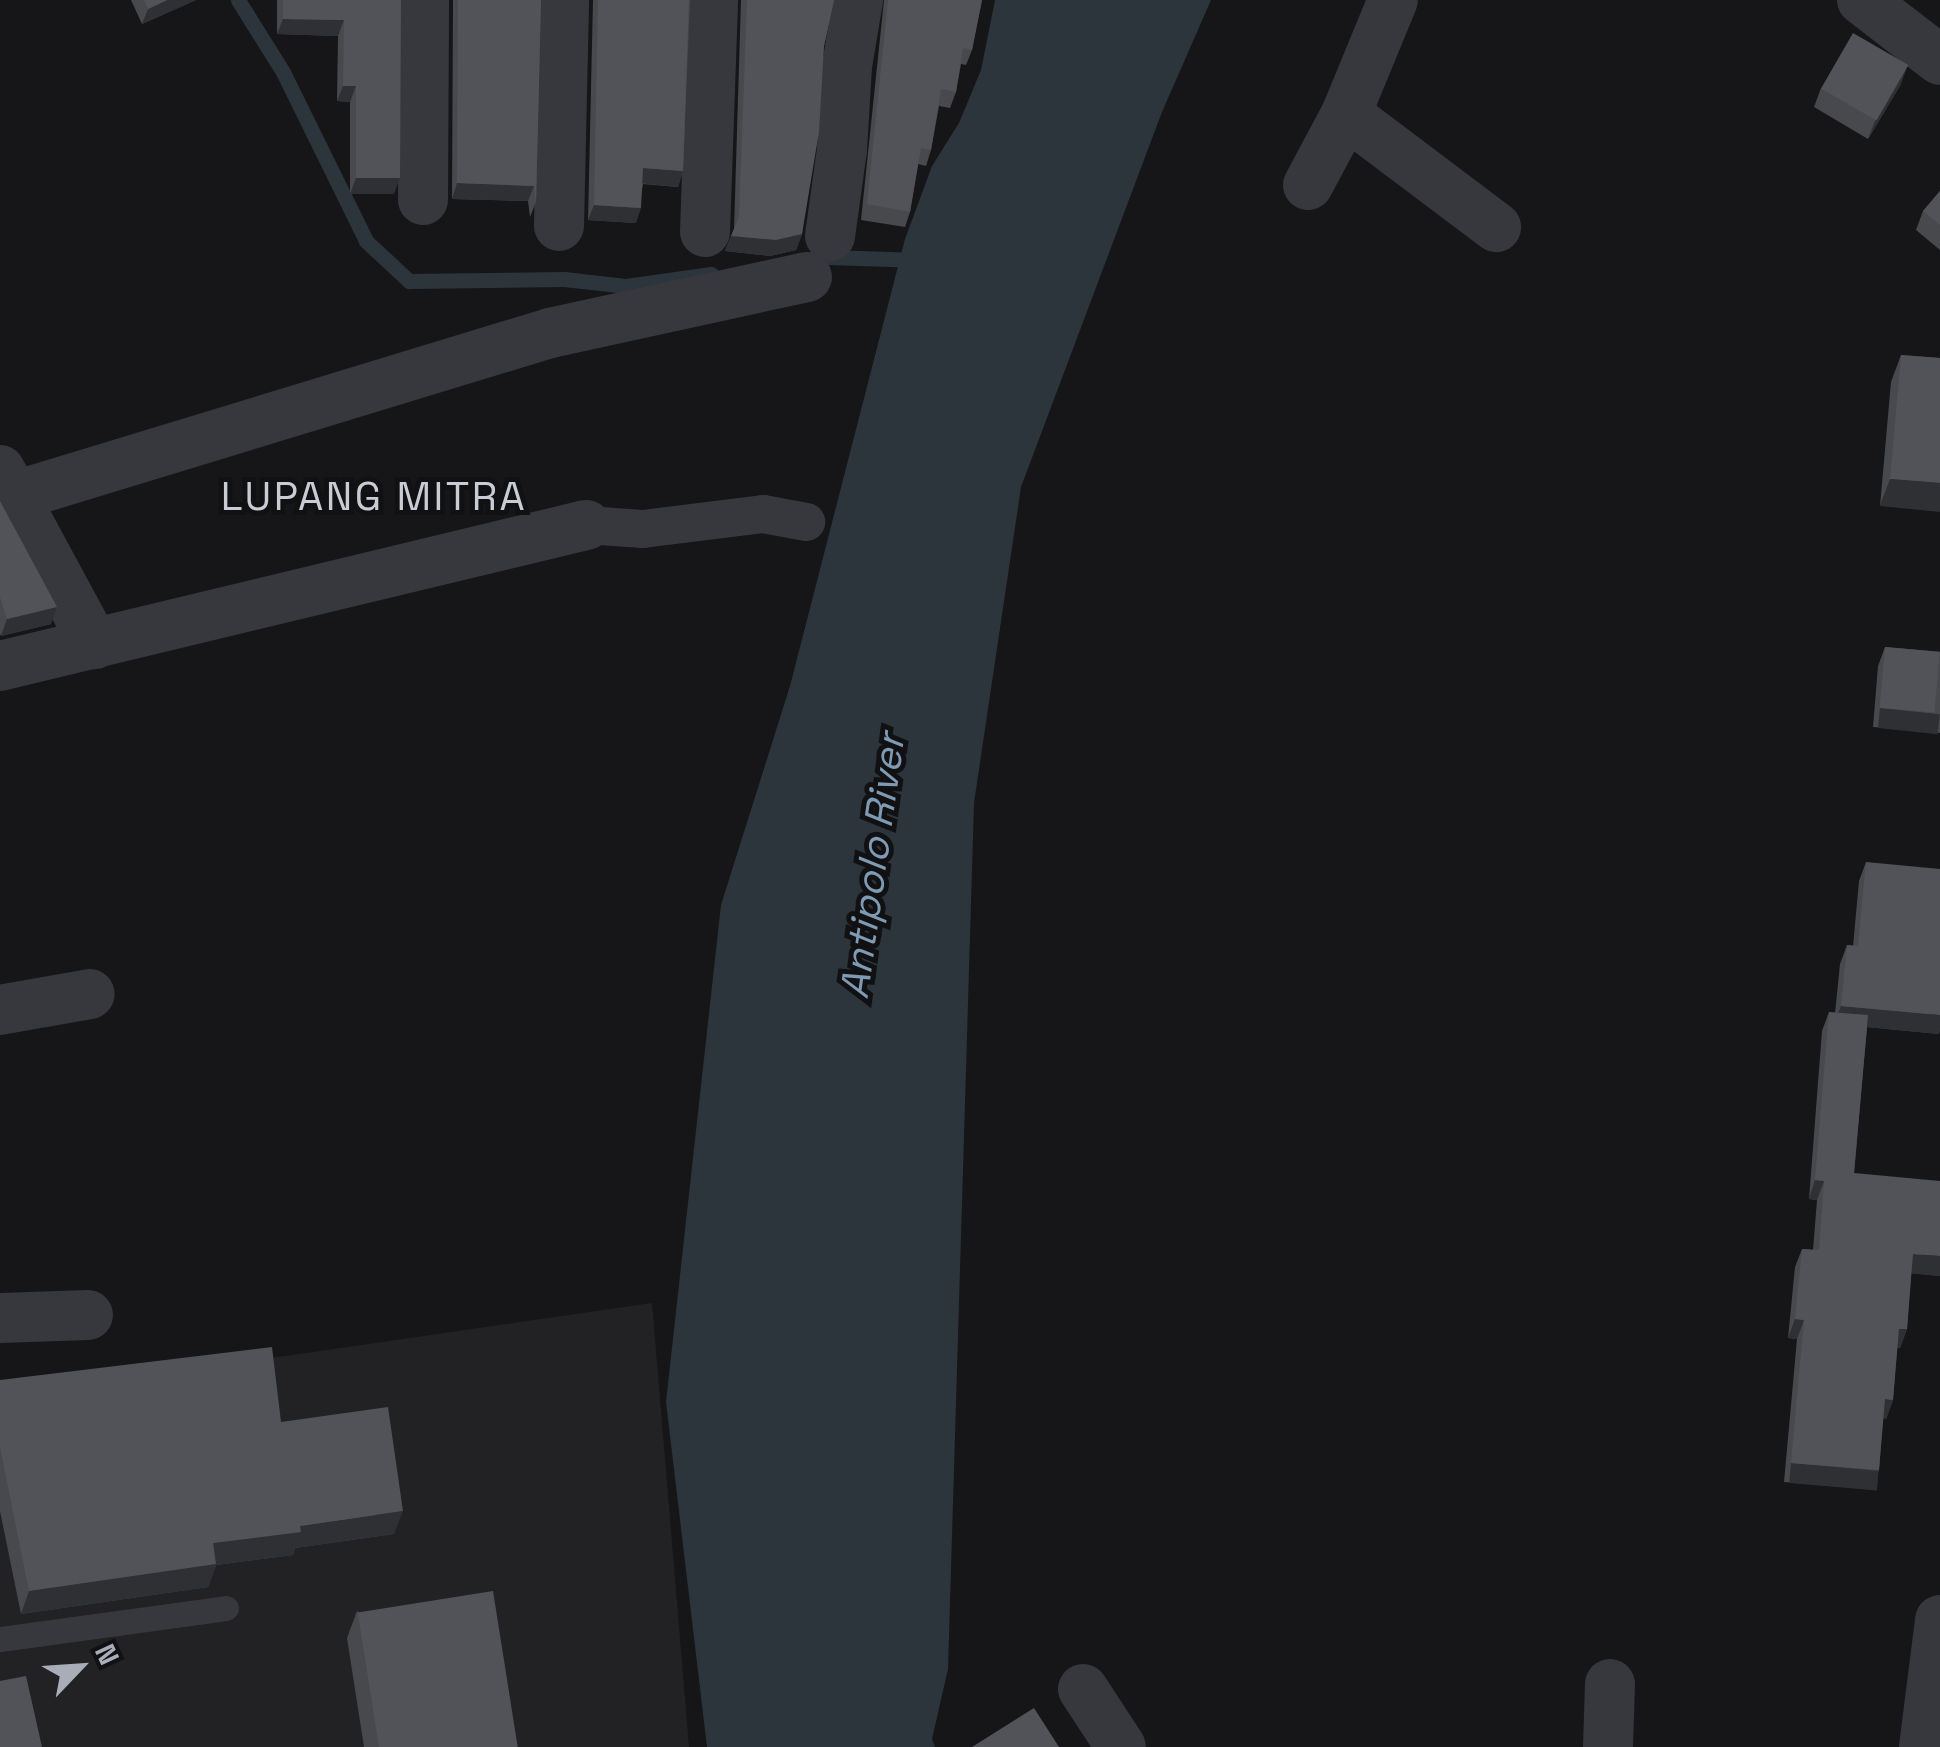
<!DOCTYPE html>
<html>
<head>
<meta charset="utf-8">
<style>
	body { margin:0 }
	#map { position:relative; width:1940px; height:1747px; overflow:hidden; background:#161618; font-family:"Space Grotesk",sans-serif }
	div>[style] { position:absolute }
	.built>* { inset:0; background:#222225 }
	.water>* { inset:0; background:#2c353c }
	.stream>* { height:15px; margin:-7.5px; padding:0 7.5px; transform-origin:7.5px; border-radius:7.5px; background:#2c353c }
	.service>* { height:25px; margin:-12.5px; padding:0 12.5px; transform-origin:12.5px; border-radius:12.5px; background:#37383d }
	.pedestrian>* { height:38px; margin:-19px; padding:0 19px; transform-origin:19px; border-radius:19px; background:#37383d }
	.minor>* { height:50px; margin:-25px; padding:0 25px; transform-origin:25px; border-radius:25px; background:#37383d }
	.wall>* { inset:0; background:#47494d }
	.shaded-wall>* { inset:0; background:#2f3033; transform-origin:0 0 }
	.building>* { inset:0; background:#525359; transform-origin:0 0 }
	span { translate:-50% -50%; white-space:nowrap; text-align:center; line-height:1.15; -webkit-text-stroke:10px #111113; paint-order:stroke }
	.neighbourhood-label { font-size:40px; color:#c9ccd4; letter-spacing:2.5px }
	.water-label { font-size:40px; color:#7f9bb3; font-style:italic }
	.north { position:absolute; left:30px; top:1617px; width:100px; height:100px; -webkit-text-stroke:8px #111113; paint-order:stroke; rotate:65deg; font-size:28px; font-weight:700; line-height:40px; text-align:center; color:#a8adb8 }
	.north::after { content:''; display:block; margin:auto; width:35px; height:45px; background:#a8adb8; clip-path:polygon(50% 0,100% 100%,50% 72%,0 100%) }
</style>
</head>
<body>
<div id="map">
	<div class="built">
		<i style="clip-path:polygon(652px 1303px,689px 1747px,0 1747px,0 1397px)"></i>
	</div>
	<div class="water">
		<i style="clip-path:polygon(995px 0,1211px 0,1162px 112px,1021px 487px,974px 803px,948px 1669px,932px 1739px,935px 1747px,707px 1747px,666px 1402px,721px 905px,790px 686px,905px 239px,932px 166px,959px 123px,981px 70px)"></i>
	</div>
	<div class="stream">
		<i style="left:238px;top:0;width:85px;rotate:58deg"></i>
		<i style="left:283px;top:72px;width:188px;rotate:63.8deg"></i>
		<i style="left:366px;top:241px;width:59px;rotate:42.9deg"></i>
		<i style="left:409px;top:281px;width:155px;rotate:-0.7deg"></i>
		<i style="left:564px;top:279px;width:62px;rotate:6.4deg"></i>
		<i style="left:626px;top:286px;width:86px;rotate:-8deg"></i>
		<i style="left:828px;top:257px;width:92px;rotate:1.9deg"></i>
	</div>
	<div class="service">
		<i style="left:0;top:1639px;width:228px;rotate:-7.8deg"></i>
	</div>
	<div class="pedestrian">
		<i style="left:586px;top:525px;width:57px;rotate:4deg"></i>
		<i style="left:643px;top:529px;width:121px;rotate:-7.1deg"></i>
		<i style="left:763px;top:514px;width:44px;rotate:10.5deg"></i>
	</div>
	<div class="minor">
		<i style="left:1862px;top:0;width:98px;rotate:37.6deg"></i>
		<i style="left:1346px;top:114px;width:188px;rotate:37deg"></i>
		<i style="left:1308px;top:185px;width:81px;rotate:-61.8deg"></i>
		<i style="left:1346px;top:114px;width:123px;rotate:-67.6deg"></i>
		<i style="left:423px;top:200px;width:200px;rotate:-89.7deg"></i>
		<i style="left:559px;top:226px;width:226px;rotate:-88.7deg"></i>
		<i style="left:705px;top:232px;width:232px;rotate:-88deg"></i>
		<i style="left:830px;top:236px;width:87px;rotate:-82.1deg"></i>
		<i style="left:842px;top:150px;width:84px;rotate:-86.6deg"></i>
		<i style="left:847px;top:66px;width:67px;rotate:-80.5deg"></i>
		<i style="left:0;top:470px;width:198px;rotate:61.6deg"></i>
		<i style="left:15px;top:496px;width:559px;rotate:-16.94deg"></i>
		<i style="left:550px;top:333px;width:263px;rotate:-12.3deg"></i>
		<i style="left:0;top:666px;width:603px;rotate:-13.53deg"></i>
		<i style="left:0;top:1010px;width:91px;rotate:-10.1deg"></i>
		<i style="left:0;top:1318px;width:88px;rotate:-2deg"></i>
		<i style="left:1083px;top:1689px;width:69px;rotate:56.8deg"></i>
		<i style="left:1608px;top:1747px;width:63px;rotate:-88.2deg"></i>
		<i style="left:1924px;top:1747px;width:128px;rotate:-82.8deg"></i>
	</div>
	<div class="wall">
		<i style="clip-path:polygon(131px 0,196px 0,142px 24px)"></i>
		<i style="clip-path:polygon(277px 0,401px 0,394px 194px,350px 194px,350px 102px,337px 101px,338px 36px,277px 34px)"></i>
		<i style="clip-path:polygon(453px 0,541px 0,536px 202px,530px 217px,528px 201px,452px 199px)"></i>
		<i style="clip-path:polygon(593px 0,690px 0,683px 171px,678px 187px,643px 184px,636px 223px,588px 220px)"></i>
		<i style="clip-path:polygon(741px 0,834px 0,824px 46px,802px 234px,796px 250px,770px 256px,725px 251px,734px 229px)"></i>
		<i style="clip-path:polygon(884px 0,982px 0,972px 50px,966px 65px,961px 64px,956px 92px,950px 108px,939px 106px,931px 150px,926px 166px,918px 164px,910px 212px,905px 227px,861px 220px)"></i>
		<i style="clip-path:polygon(1901px 84px,1868px 139px,1814px 107px,1821px 88px)"></i>
		<i style="clip-path:polygon(1940px 191px,1940px 250px,1916px 230px,1923px 211px)"></i>
		<i style="clip-path:polygon(1901px 355px,1940px 358px,1880px 506px,1891px 382px)"></i>
		<i style="clip-path:polygon(0 501px,51px 624px,1px 636px,0 634px)"></i>
		<i style="clip-path:polygon(1885px 647px,1940px 652px,1940px 733px,1873px 727px,1878px 666px)"></i>
		<i style="clip-path:polygon(1866px 862px,1939px 1034px,1867px 1027px,1854px 1173px,1940px 1276px,1911px 1273px,1907px 1329px,1900px 1348px,1897px 1348px,1893px 1400px,1886px 1419px,1883px 1418px,1879px 1470px,1872px 1489px,1784px 1482px,1797px 1339px,1788px 1338px,1795px 1267px,1802px 1249px,1813px 1250px,1817px 1200px,1809px 1199px,1822px 1031px,1829px 1012px,1835px 1013px,1840px 964px,1847px 945px,1853px 946px,1859px 881px)"></i>
		<i style="clip-path:polygon(0 1380px,281px 1422px,394px 1534px,295px 1548px,293px 1555px,216px 1565px,208px 1587px,21px 1614px,0 1511px)"></i>
		<i style="clip-path:polygon(357px 1611px,517px 1747px,364px 1747px,347px 1638px)"></i>
	</div>
	<div class="shaded-wall">
		<i style="clip-path:polygon(167px 0,196px 0,142px 24px,148px 9px)"></i>
		<i style="clip-path:polygon(283px 19px,344px 20px,338px 36px,277px 34px)"></i>
		<i style="clip-path:polygon(1908px 65px,1901px 84px,1868px 139px,1875px 121px)"></i>
		<i style="clip-path:polygon(343px 86px,356px 86px,350px 102px,337px 101px)"></i>
		<i style="clip-path:polygon(643px 168px,683px 171px,678px 187px,638px 183px)"></i>
		<i style="clip-path:polygon(356px 178px,400px 178px,394px 194px,350px 194px)"></i>
		<i style="clip-path:polygon(457px 183px,534px 186px,528px 201px,452px 199px)"></i>
		<i style="clip-path:polygon(594px 205px,641px 208px,636px 223px,588px 220px)"></i>
		<i style="clip-path:polygon(802px 234px,796px 250px,770px 256px,725px 251px,731px 236px)"></i>
		<i style="clip-path:polygon(1890px 479px,1940px 483px,1940px 512px,1880px 506px)"></i>
		<i style="clip-path:polygon(57px 607px,51px 624px,1px 636px,7px 619px)"></i>
		<i style="left:1880px;top:708px;width:60px;height:20px;rotate:6deg"></i>
		<i style="clip-path:polygon(1841px 1006px,1940px 1015px,1940px 1031px,1939px 1034px,1834px 1024px)"></i>
		<i style="clip-path:polygon(1815px 1180px,1824px 1181px,1817px 1200px,1809px 1199px)"></i>
		<i style="clip-path:polygon(1913px 1254px,1940px 1256px,1940px 1276px,1906px 1273px)"></i>
		<i style="clip-path:polygon(1795px 1319px,1804px 1320px,1797px 1339px,1788px 1338px)"></i>
		<i style="clip-path:polygon(1899px 1329px,1907px 1329px,1900px 1348px,1892px 1347px)"></i>
		<i style="clip-path:polygon(1885px 1399px,1893px 1400px,1886px 1419px,1878px 1418px)"></i>
		<i style="left:1791px;top:1463px;width:88px;height:20px;rotate:5deg"></i>
		<i style="clip-path:polygon(403px 1511px,394px 1534px,295px 1548px,293px 1555px,216px 1565px,208px 1587px,21px 1614px,29px 1591px,213px 1543px,300px 1526px)"></i>
	</div>
	<div class="building">
		<i style="clip-path:polygon(144px 0,167px 0,148px 9px)"></i>
		<i style="clip-path:polygon(283px 0,401px 0,400px 178px,356px 178px,356px 86px,343px 86px,344px 20px,283px 19px)"></i>
		<i style="clip-path:polygon(458px 0,541px 0,536px 202px,534px 186px,457px 183px)"></i>
		<i style="clip-path:polygon(598px 0,689px 0,683px 171px,643px 168px,641px 208px,594px 205px)"></i>
		<i style="clip-path:polygon(747px 0,834px 0,824px 46px,819px 132px,802px 234px,776px 240px,731px 236px,739px 217px)"></i>
		<i style="clip-path:polygon(888px 0,982px 0,972px 50px,963px 48px,956px 92px,941px 89px,931px 150px,921px 148px,910px 212px,867px 204px)"></i>
		<i style="left:1853px;top:33px;width:64px;height:64px;rotate:30deg"></i>
		<i style="clip-path:polygon(1940px 191px,1940px 225px,1923px 211px)"></i>
		<i style="clip-path:polygon(1901px 355px,1940px 358px,1940px 483px,1890px 479px)"></i>
		<i style="clip-path:polygon(0 501px,57px 607px,7px 619px,0 597px)"></i>
		<i style="left:1885px;top:647px;width:55px;height:61px;rotate:5deg"></i>
		<i style="clip-path:polygon(1866px 862px,1940px 869px,1940px 1015px,1841px 1006px,1847px 945px,1858px 946px)"></i>
		<i style="clip-path:polygon(1829px 1012px,1868px 1015px,1854px 1173px,1940px 1181px,1940px 1256px,1913px 1254px,1907px 1329px,1899px 1329px,1893px 1400px,1885px 1399px,1879px 1470px,1791px 1463px,1804px 1320px,1795px 1319px,1802px 1249px,1819px 1250px,1824px 1181px,1815px 1180px)"></i>
		<i style="clip-path:polygon(272px 1347px,281px 1422px,388px 1407px,403px 1511px,300px 1526px,301px 1532px,213px 1543px,216px 1564px,29px 1591px,0 1447px,0 1380px)"></i>
		<i style="left:493px;top:1591px;width:158px;height:137px;rotate:81deg"></i>
		<i style="clip-path:polygon(26px 1676px,42px 1747px,0 1747px,0 1681px)"></i>
		<i style="clip-path:polygon(1034px 1708px,1059px 1747px,972px 1747px)"></i>
	</div>
	<div class="neighbourhood-label">
		<span style="left:374px;top:497px">LUPANG MITRA</span>
	</div>
	<div class="water-label">
		<span style="left:873px;top:866px;rotate:-82deg">Antipolo River</span>
	</div>
	<div class="north">N</div>
</div>
</body>
</html>
